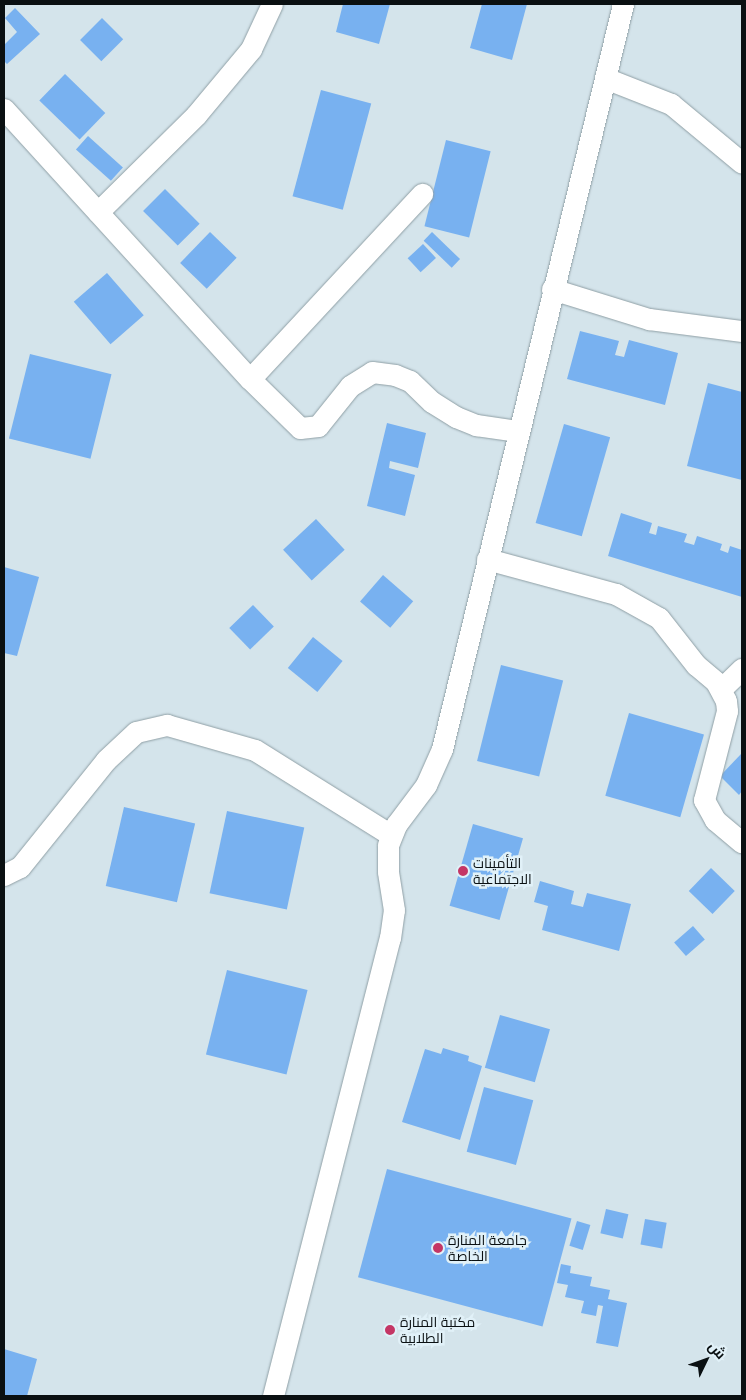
<!DOCTYPE html>
<html>
<head>
<meta charset="utf-8">
<style>
	body { margin:0 }
	#map { position:relative; width:746px; height:1400px; overflow:hidden; background:#d4e4eb; font-family:"Open Sans",Cairo,sans-serif }
	div>[style] { position:absolute }
	.building>* { inset:0; background:#78b1f0; transform-origin:0 0 }
	.roads { filter:drop-shadow(0 0 1px #8f9fa5) drop-shadow(0 0 1px #8f9fa5) }
	.minor>* { height:21px; margin:-10.5px; padding:0 10.5px; transform-origin:10.5px; border-radius:10.5px; background:#fff }
	.dots>* { width:14px; height:14px; translate:-50% -50%; box-sizing:border-box; border:2px solid #e1f1f8; border-radius:50% }
	span { translate:-50% -50%; white-space:nowrap; text-align:center; line-height:1.15; -webkit-text-stroke:5px #e1f1f8; paint-order:stroke }
	.poi-label { font-size:14px; color:#0a1012 }
	.left { translate:0 -50%; text-align:left }
	.frame { position:absolute; inset:0; border:5px solid #0a1012; pointer-events:none }
	.north { position:absolute; left:681px; top:1335px; width:50px; height:50px; -webkit-text-stroke:4px #e1f1f8; paint-order:stroke; rotate:48deg; font-size:14px; font-weight:700; line-height:20px; text-align:center; color:#0a1012 }
	.north::after { content:''; display:block; margin:auto; width:18px; height:22px; background:#0a1012; clip-path:polygon(50% 0,100% 100%,50% 72%,0 100%) }
</style>
</head>
<body>
<div id="map">
	<div class="building">
		<i style="clip-path:polygon(343px 4px,390px 4px,379px 44px,336px 32px)"></i>
		<i style="clip-path:polygon(482px 4px,527px 4px,512px 60px,470px 48px)"></i>
		<i style="clip-path:polygon(15px 8px,40px 34px,7px 64px,4px 61px,4px 45px,17px 32px,5px 18px)"></i>
		<i style="left:102px;top:18px;width:30px;height:31px;rotate:45deg"></i>
		<i style="left:65px;top:74px;width:56px;height:37px;rotate:44deg"></i>
		<i style="left:321px;top:90px;width:52px;height:110px;rotate:15deg"></i>
		<i style="left:88px;top:136px;width:47px;height:18px;rotate:42deg"></i>
		<i style="left:446px;top:140px;width:46px;height:89px;rotate:14deg"></i>
		<i style="left:165px;top:189px;width:49px;height:31px;rotate:45deg"></i>
		<i style="left:210px;top:232px;width:37px;height:43px;rotate:44deg"></i>
		<i style="left:432px;top:232px;width:39px;height:12px;rotate:44deg"></i>
		<i style="left:423px;top:244px;width:19px;height:21px;rotate:47deg"></i>
		<i style="left:107px;top:273px;width:56px;height:44px;rotate:49deg"></i>
		<i style="clip-path:polygon(580px 331px,619px 341px,615px 355px,624px 357px,629px 340px,678px 353px,665px 405px,567px 379px)"></i>
		<i style="left:30px;top:354px;width:84px;height:87px;rotate:14deg"></i>
		<i style="clip-path:polygon(708px 383px,742px 392px,742px 480px,687px 466px)"></i>
		<i style="clip-path:polygon(387px 423px,426px 433px,418px 468px,390px 461px,389px 468px,415px 475px,405px 516px,367px 506px)"></i>
		<i style="left:564px;top:424px;width:48px;height:103px;rotate:16deg"></i>
		<i style="clip-path:polygon(621px 513px,652px 523px,649px 533px,656px 535px,658px 526px,687px 534px,684px 542px,694px 545px,697px 536px,722px 544px,720px 550px,728px 553px,730px 546px,742px 550px,742px 597px,608px 556px)"></i>
		<i style="left:316px;top:519px;width:42px;height:45px;rotate:47deg"></i>
		<i style="clip-path:polygon(4px 567px,39px 577px,17px 656px,4px 653px)"></i>
		<i style="left:383px;top:575px;width:40px;height:35px;rotate:41deg"></i>
		<i style="left:253px;top:605px;width:30px;height:33px;rotate:46deg"></i>
		<i style="left:313px;top:637px;width:38px;height:40px;rotate:39deg"></i>
		<i style="left:501px;top:665px;width:64px;height:99px;rotate:14deg"></i>
		<i style="left:629px;top:713px;width:78px;height:86px;rotate:16deg"></i>
		<i style="clip-path:polygon(742px 753px,742px 791px,739px 795px,720px 776px)"></i>
		<i style="left:124px;top:807px;width:73px;height:81px;rotate:13deg"></i>
		<i style="left:227px;top:811px;width:79px;height:84px;rotate:12deg"></i>
		<i style="left:473px;top:824px;width:52px;height:85px;rotate:16deg"></i>
		<i style="left:711px;top:868px;width:33px;height:32px;rotate:44deg"></i>
		<i style="clip-path:polygon(540px 881px,574px 891px,571px 904px,583px 907px,587px 893px,631px 904px,619px 951px,542px 930px,548px 906px,534px 902px)"></i>
		<i style="left:693px;top:926px;width:18px;height:25px;rotate:49deg"></i>
		<i style="left:227px;top:970px;width:83px;height:87px;rotate:14deg"></i>
		<i style="left:500px;top:1015px;width:52px;height:55px;rotate:16deg"></i>
		<i style="clip-path:polygon(443px 1048px,469px 1056px,468px 1061px,482px 1066px,460px 1140px,402px 1122px,425px 1049px,441px 1054px)"></i>
		<i style="left:484px;top:1087px;width:51px;height:67px;rotate:15deg"></i>
		<i style="left:387px;top:1169px;width:191px;height:112px;rotate:15deg"></i>
		<i style="left:606px;top:1209px;width:23px;height:25px;rotate:13deg"></i>
		<i style="left:645px;top:1219px;width:22px;height:26px;rotate:10deg"></i>
		<i style="left:577px;top:1221px;width:14px;height:26px;rotate:17deg"></i>
		<i style="clip-path:polygon(561px 1264px,571px 1266px,570px 1273px,592px 1277px,590px 1286px,610px 1290px,608px 1299px,627px 1303px,618px 1347px,596px 1343px,603px 1306px,598px 1305px,596px 1316px,581px 1313px,584px 1301px,565px 1297px,568px 1285px,557px 1283px)"></i>
		<i style="clip-path:polygon(4px 1349px,37px 1359px,27px 1396px,4px 1396px)"></i>
	</div>
	<div class="roads">
		<div class="minor">
			<i style="left:605px;top:78px;width:71px;rotate:21.5deg"></i>
			<i style="left:671px;top:104px;width:92px;rotate:39.7deg"></i>
			<i style="left:4px;top:109px;width:365px;rotate:47.7deg"></i>
			<i style="left:250px;top:379px;width:70px;rotate:44.4deg"></i>
			<i style="left:300px;top:428px;width:18px;rotate:-6deg"></i>
			<i style="left:318px;top:426px;width:51px;rotate:-51.3deg"></i>
			<i style="left:350px;top:386px;width:26px;rotate:-32deg"></i>
			<i style="left:372px;top:372px;width:23px;rotate:7deg"></i>
			<i style="left:395px;top:375px;width:16px;rotate:22deg"></i>
			<i style="left:410px;top:381px;width:30px;rotate:44deg"></i>
			<i style="left:432px;top:402px;width:28px;rotate:32deg"></i>
			<i style="left:456px;top:417px;width:22px;rotate:22deg"></i>
			<i style="left:476px;top:425px;width:41px;rotate:8.3deg"></i>
			<i style="left:98px;top:212px;width:138px;rotate:-44.7deg"></i>
			<i style="left:196px;top:115px;width:86px;rotate:-50.2deg"></i>
			<i style="left:251px;top:49px;width:50px;rotate:-65deg"></i>
			<i style="left:552px;top:289px;width:102px;rotate:17.2deg"></i>
			<i style="left:649px;top:319px;width:94px;rotate:7.4deg"></i>
			<i style="left:250px;top:379px;width:253px;rotate:-47.1deg"></i>
			<i style="left:487px;top:559px;width:134px;rotate:15.2deg"></i>
			<i style="left:616px;top:594px;width:49px;rotate:29.2deg"></i>
			<i style="left:659px;top:618px;width:60px;rotate:51.8deg"></i>
			<i style="left:696px;top:665px;width:26px;rotate:40deg"></i>
			<i style="left:716px;top:682px;width:21px;rotate:62deg"></i>
			<i style="left:726px;top:701px;width:10px;rotate:84deg"></i>
			<i style="left:727px;top:711px;width:92px;rotate:104.5deg"></i>
			<i style="left:704px;top:800px;width:23px;rotate:61deg"></i>
			<i style="left:715px;top:820px;width:35px;rotate:40deg"></i>
			<i style="left:721px;top:689px;width:29px;rotate:-44deg"></i>
			<i style="left:4px;top:875px;width:18px;rotate:-27deg"></i>
			<i style="left:20px;top:867px;width:137px;rotate:-51.2deg"></i>
			<i style="left:106px;top:760px;width:41px;rotate:-43deg"></i>
			<i style="left:136px;top:732px;width:32px;rotate:-13deg"></i>
			<i style="left:167px;top:725px;width:91px;rotate:15.9deg"></i>
			<i style="left:255px;top:750px;width:160px;rotate:32deg"></i>
			<i style="left:273px;top:1396px;width:473px;rotate:-75.7deg"></i>
			<i style="left:390px;top:938px;width:28px;rotate:-82deg"></i>
			<i style="left:394px;top:910px;width:39px;rotate:-99deg"></i>
			<i style="left:388px;top:871px;width:26px;rotate:-90deg"></i>
			<i style="left:388px;top:845px;width:22px;rotate:-68deg"></i>
			<i style="left:396px;top:825px;width:50px;rotate:-53.1deg"></i>
			<i style="left:426px;top:785px;width:39px;rotate:-66deg"></i>
			<i style="left:442px;top:749px;width:767px;rotate:-76.34deg"></i>
		</div>
	</div>
	<div class="dots">
		<i style="left:463px;top:871px;background:#c43665"></i>
		<i style="left:438px;top:1248px;background:#c43665"></i>
		<i style="left:390px;top:1330px;background:#c43665"></i>
	</div>
	<div class="poi-label">
		<span class="left" style="left:473px;top:871px">التأمينات<br>الاجتماعية</span>
		<span class="left" style="left:448px;top:1248px">جامعة المنارة<br>الخاصة</span>
		<span class="left" style="left:400px;top:1330px">مكتبة المنارة<br>الطلابية</span>
	</div>
	<div class="frame"></div>
	<div class="north">ش</div>
</div>
</body>
</html>
